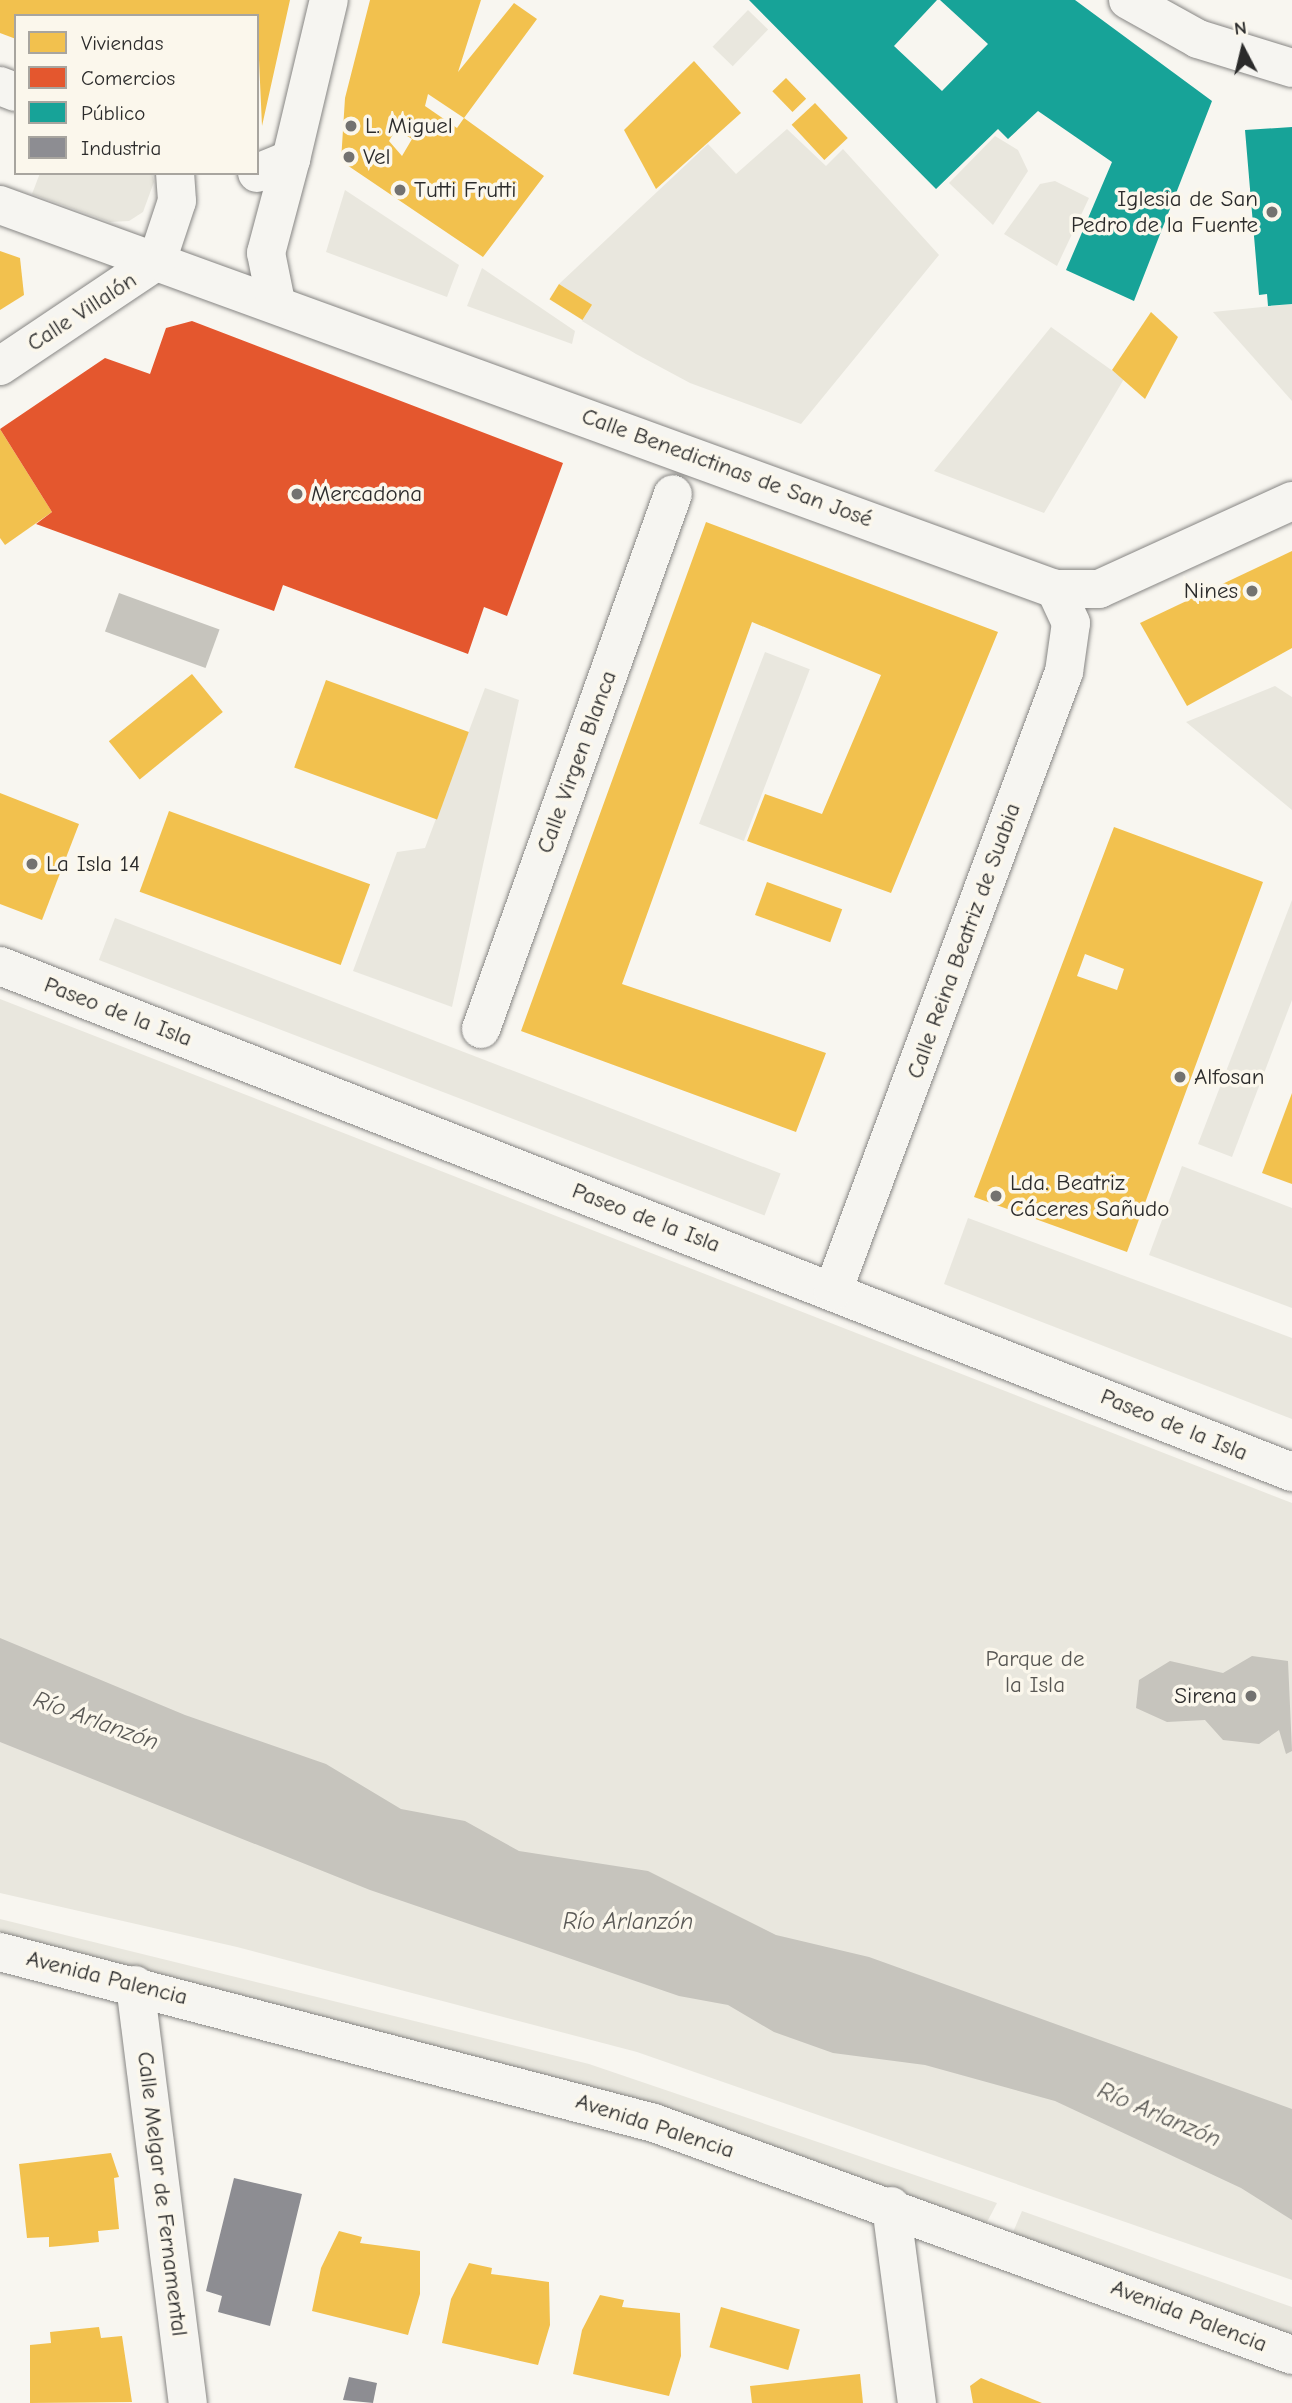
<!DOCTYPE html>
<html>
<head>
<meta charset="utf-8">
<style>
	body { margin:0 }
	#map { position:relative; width:1292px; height:2403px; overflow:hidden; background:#f8f6f0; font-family:"Comic Neue",sans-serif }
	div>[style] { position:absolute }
	.green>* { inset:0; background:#e9e7de; transform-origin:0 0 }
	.water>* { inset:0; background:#c6c4bd; transform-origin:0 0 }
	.homes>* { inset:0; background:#f2c14e; transform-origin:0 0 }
	.shops>* { inset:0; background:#e4572e }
	.public>* { inset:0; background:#17a398 }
	.industry>* { inset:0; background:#8d8d92 }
	.roads { filter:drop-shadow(0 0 2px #878684) drop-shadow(0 0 2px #878684) }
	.minor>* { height:38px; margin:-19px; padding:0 19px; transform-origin:19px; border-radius:19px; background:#f6f5f1 }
	.highway>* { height:38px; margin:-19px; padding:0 19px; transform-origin:19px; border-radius:19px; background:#f6f5f1 }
	.dots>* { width:19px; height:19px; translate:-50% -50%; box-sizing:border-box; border:4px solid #fbf7ec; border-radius:50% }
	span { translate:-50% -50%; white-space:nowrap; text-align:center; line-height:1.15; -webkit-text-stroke:7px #fbf7ec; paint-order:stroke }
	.poi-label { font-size:23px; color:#2b2b2b }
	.left { translate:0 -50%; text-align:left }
	.right { translate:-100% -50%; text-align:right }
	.street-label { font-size:23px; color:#2b2b2b }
	.park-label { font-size:23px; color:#585754 }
	.water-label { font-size:24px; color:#5a5956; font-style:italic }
	.legend { position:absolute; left:14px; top:14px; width:245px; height:161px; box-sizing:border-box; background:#fbf7ec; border:2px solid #a8a59f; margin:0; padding:9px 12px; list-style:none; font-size:21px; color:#2b2b2b }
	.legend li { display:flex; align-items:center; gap:14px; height:35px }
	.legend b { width:35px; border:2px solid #a8a59f }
	.north { position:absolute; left:1208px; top:14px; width:70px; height:70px; -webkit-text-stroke:5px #fbf7ec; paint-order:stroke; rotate:353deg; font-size:19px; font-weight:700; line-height:28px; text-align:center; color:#2b2b2b }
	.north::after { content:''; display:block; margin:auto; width:24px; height:32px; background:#2b2b2b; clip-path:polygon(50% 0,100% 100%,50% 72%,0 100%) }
</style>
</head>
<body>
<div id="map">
	<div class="green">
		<i style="left:748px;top:10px;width:28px;height:51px;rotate:44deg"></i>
		<i style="clip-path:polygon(787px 129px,826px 166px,843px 149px,939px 255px,801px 424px,690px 383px,636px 354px,582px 321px,592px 305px,559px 284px,708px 144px,736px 174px)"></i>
		<i style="clip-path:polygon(995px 136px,1018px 150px,1028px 171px,993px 225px,949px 183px)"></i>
		<i style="clip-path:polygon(40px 173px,152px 173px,154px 182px,143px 212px,129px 221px,110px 222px,32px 194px)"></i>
		<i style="clip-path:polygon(1055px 181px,1089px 198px,1057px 266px,1004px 234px,1040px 184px)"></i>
		<i style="clip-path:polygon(345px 190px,459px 265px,447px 297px,326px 252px)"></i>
		<i style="clip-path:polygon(482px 268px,575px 331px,572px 344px,467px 306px)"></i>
		<i style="clip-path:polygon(1292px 304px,1292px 401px,1213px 312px)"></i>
		<i style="clip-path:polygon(1051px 327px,1124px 379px,1044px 513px,934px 471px)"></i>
		<i style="left:765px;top:652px;width:48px;height:184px;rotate:21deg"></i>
		<i style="clip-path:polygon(1275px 686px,1292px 697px,1292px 810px,1186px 722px)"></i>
		<i style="clip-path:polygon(485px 688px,519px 700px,452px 1007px,353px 971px,397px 852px,425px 848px)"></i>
		<i style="clip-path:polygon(1292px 900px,1292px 1000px,1232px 1157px,1198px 1144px)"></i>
		<i style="left:115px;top:918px;width:713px;height:45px;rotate:21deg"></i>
		<i style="clip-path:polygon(0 999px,1292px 1503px,1292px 2280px,637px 2052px,237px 1947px,0 1893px)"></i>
		<i style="clip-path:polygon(1182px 1166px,1292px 1208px,1292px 1308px,1149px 1255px)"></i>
		<i style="clip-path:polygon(968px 1218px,1292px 1338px,1292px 1419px,944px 1284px)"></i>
		<i style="clip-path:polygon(0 1919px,589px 2064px,997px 2203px,985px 2226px,0 1941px)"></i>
		<i style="clip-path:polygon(1022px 2211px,1292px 2307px,1292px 2345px,1011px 2237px)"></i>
	</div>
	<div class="water">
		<i style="left:119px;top:593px;width:107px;height:41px;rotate:20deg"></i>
		<i style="clip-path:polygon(0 1638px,185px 1715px,326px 1764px,401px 1809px,465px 1821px,519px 1851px,648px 1871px,776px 1935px,869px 1957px,1292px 2109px,1292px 2220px,1241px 2188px,1055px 2101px,925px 2065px,833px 2053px,774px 2032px,728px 2005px,679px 1996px,370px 1890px,0 1742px)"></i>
		<i style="clip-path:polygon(1252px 1656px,1288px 1661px,1292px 1751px,1286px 1754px,1279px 1730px,1259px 1744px,1223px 1740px,1205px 1720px,1167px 1722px,1136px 1708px,1139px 1680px,1170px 1661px,1223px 1673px)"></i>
	</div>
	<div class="homes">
		<i style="clip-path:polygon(0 0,290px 0,262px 126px,257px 16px,16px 16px,16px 39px,0 33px)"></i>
		<i style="clip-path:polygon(evenodd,370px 0,481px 0,458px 72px,514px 3px,537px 19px,464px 118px,428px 94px,425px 106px,457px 128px,464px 118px,544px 176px,483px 257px,341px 161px,345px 98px,370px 0,396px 129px,412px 139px,402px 156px,389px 141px,396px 129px)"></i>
		<i style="clip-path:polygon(694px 61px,741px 113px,656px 189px,624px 130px)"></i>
		<i style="left:786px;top:78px;width:29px;height:19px;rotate:46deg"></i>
		<i style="left:815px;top:103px;width:48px;height:32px;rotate:47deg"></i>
		<i style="clip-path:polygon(0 251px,20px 258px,24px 295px,0 310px)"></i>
		<i style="left:559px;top:284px;width:39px;height:18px;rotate:32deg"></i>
		<i style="clip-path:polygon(1151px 312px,1178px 337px,1145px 399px,1112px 370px)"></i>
		<i style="clip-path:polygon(0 429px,52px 512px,5px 545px,0 538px)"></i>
		<i style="clip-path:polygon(706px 522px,998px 632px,891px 893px,747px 841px,765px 794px,822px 814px,881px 675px,752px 622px,622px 984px,826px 1053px,796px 1132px,521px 1031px)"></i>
		<i style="clip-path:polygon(1292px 551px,1292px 648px,1187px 706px,1140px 623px)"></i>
		<i style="left:192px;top:674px;width:49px;height:107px;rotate:51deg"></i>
		<i style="left:326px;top:680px;width:152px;height:93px;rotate:20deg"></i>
		<i style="clip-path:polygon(0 793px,79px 824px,42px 920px,0 904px)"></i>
		<i style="left:169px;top:811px;width:214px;height:86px;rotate:20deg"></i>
		<i style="clip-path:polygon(evenodd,1114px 827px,1263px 882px,1127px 1252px,974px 1197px,1114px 827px,1085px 954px,1124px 969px,1117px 990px,1077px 976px,1085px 954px)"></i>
		<i style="left:767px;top:882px;width:80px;height:35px;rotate:20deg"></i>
		<i style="clip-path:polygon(1292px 1093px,1292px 1184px,1262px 1173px)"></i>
		<i style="clip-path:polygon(111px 2153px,119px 2177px,114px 2178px,119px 2229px,98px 2231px,99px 2242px,71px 2245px,49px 2247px,49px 2237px,27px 2238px,19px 2164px)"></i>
		<i style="clip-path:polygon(339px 2231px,362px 2237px,360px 2243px,420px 2251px,420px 2294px,408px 2335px,312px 2311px,321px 2268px)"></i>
		<i style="clip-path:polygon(469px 2263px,492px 2268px,491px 2274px,549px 2282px,550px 2325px,538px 2365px,442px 2343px,451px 2299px)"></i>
		<i style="clip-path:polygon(600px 2295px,624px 2300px,622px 2307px,680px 2313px,681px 2356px,669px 2396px,573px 2374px,582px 2330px)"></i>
		<i style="left:721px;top:2307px;width:82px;height:42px;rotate:16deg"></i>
		<i style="clip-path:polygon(99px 2327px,101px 2338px,122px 2336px,132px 2402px,30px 2403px,30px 2345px,51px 2343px,50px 2332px)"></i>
		<i style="clip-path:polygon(860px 2374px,863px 2403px,752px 2403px,750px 2386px)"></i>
		<i style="clip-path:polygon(981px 2378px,1042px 2403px,973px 2403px,970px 2386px)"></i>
	</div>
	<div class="shops">
		<i style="clip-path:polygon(192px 321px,563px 463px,507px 616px,484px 607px,468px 654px,283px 585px,274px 611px,36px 524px,52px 512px,0 429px,105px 358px,150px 374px,166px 328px)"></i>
	</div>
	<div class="public">
		<i style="clip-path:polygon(749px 0,937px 0,894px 46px,942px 91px,988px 44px,940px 0,1075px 0,1212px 101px,1134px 301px,1066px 270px,1112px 162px,1038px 111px,1008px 139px,998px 129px,936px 189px)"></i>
		<i style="clip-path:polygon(1292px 127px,1292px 304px,1268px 306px,1267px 294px,1259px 295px,1245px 130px)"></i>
	</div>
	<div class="industry">
		<i style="clip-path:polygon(234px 2178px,302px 2194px,270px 2326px,218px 2312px,222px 2296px,206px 2291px)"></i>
		<i style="clip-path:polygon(349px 2377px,377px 2383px,373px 2403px,343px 2400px)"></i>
	</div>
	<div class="roads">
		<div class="minor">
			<i style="left:1128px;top:0;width:80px;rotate:29.1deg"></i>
			<i style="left:1198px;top:39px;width:98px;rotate:17.1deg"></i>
			<i style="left:0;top:86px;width:17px;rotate:21deg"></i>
			<i style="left:257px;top:173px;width:37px;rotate:-22deg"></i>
			<i style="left:291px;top:159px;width:163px;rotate:-76.6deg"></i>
			<i style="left:0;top:205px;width:1123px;rotate:20deg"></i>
			<i style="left:1055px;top:589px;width:44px"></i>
			<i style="left:1099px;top:589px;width:212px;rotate:-24.5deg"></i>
			<i style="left:276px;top:302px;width:50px;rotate:-101.5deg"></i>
			<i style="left:266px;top:253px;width:97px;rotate:-75.1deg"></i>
			<i style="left:0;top:366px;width:189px;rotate:-33.8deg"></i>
			<i style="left:157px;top:261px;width:63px;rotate:-71.6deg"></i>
			<i style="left:177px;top:201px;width:28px;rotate:-94deg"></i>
			<i style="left:0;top:966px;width:1388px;rotate:21.39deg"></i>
			<i style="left:481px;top:1029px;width:568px;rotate:-70.26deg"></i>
			<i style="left:833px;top:1291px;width:661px;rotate:-69.54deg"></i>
			<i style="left:1064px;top:672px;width:49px;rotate:-81.9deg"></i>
			<i style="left:1071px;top:623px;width:38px;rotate:-115deg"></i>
			<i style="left:135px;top:1985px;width:421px;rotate:82.8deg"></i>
			<i style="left:891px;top:2206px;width:199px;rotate:82.5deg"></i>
		</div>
		<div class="highway">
			<i style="left:0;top:1952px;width:676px;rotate:14.65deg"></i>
			<i style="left:654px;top:2123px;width:679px;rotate:19.98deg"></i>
		</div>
	</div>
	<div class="dots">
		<i style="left:351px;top:126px;background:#737270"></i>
		<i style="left:349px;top:157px;background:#737270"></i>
		<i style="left:400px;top:190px;background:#737270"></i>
		<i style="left:1272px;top:212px;background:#737270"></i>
		<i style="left:297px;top:494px;background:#737270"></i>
		<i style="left:1252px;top:591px;background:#737270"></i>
		<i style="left:32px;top:864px;background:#737270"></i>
		<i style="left:1180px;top:1077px;background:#737270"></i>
		<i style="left:996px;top:1196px;background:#737270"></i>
		<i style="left:1251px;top:1696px;background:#737270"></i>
	</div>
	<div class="poi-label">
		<span class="left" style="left:365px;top:126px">L. Miguel</span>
		<span class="left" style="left:363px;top:157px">Vel</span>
		<span class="left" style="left:414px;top:190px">Tutti Frutti</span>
		<span class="right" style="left:1258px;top:212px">Iglesia de San<br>Pedro de la Fuente</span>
		<span class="left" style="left:311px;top:494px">Mercadona</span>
		<span class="right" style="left:1238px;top:591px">Nines</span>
		<span class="left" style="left:46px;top:864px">La Isla 14</span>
		<span class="left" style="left:1194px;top:1077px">Alfosan</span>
		<span class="left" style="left:1010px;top:1196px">Lda. Beatriz<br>Cáceres Sañudo</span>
		<span class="right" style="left:1237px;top:1696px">Sirena</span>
	</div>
	<div class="street-label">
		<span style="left:82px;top:312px;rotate:-33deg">Calle Villalón</span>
		<span style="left:727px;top:468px;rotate:20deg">Calle Benedictinas de San José</span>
		<span style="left:577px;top:762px;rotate:-70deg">Calle Virgen Blanca</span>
		<span style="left:964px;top:941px;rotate:-70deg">Calle Reina Beatriz de Suabia</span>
		<span style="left:118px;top:1012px;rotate:21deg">Paseo de la Isla</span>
		<span style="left:646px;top:1218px;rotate:21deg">Paseo de la Isla</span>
		<span style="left:1174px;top:1425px;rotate:22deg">Paseo de la Isla</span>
		<span style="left:107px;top:1978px;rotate:14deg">Avenida Palencia</span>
		<span style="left:655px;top:2126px;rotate:18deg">Avenida Palencia</span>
		<span style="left:162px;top:2194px;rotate:83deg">Calle Melgar de Fernamental</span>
		<span style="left:1189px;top:2316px;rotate:21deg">Avenida Palencia</span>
	</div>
	<div class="park-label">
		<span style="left:1035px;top:1672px">Parque de<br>la Isla</span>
	</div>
	<div class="water-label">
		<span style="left:96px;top:1721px;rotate:20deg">Río Arlanzón</span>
		<span style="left:628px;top:1922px">Río Arlanzón</span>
		<span style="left:1159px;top:2115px;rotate:23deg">Río Arlanzón</span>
	</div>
	<ul class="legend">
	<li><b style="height:19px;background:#f2c14e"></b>Viviendas</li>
	<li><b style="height:19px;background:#e4572e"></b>Comercios</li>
	<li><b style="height:19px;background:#17a398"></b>Público</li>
	<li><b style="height:19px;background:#8d8d92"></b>Industria</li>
	</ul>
	<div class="north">N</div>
</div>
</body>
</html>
